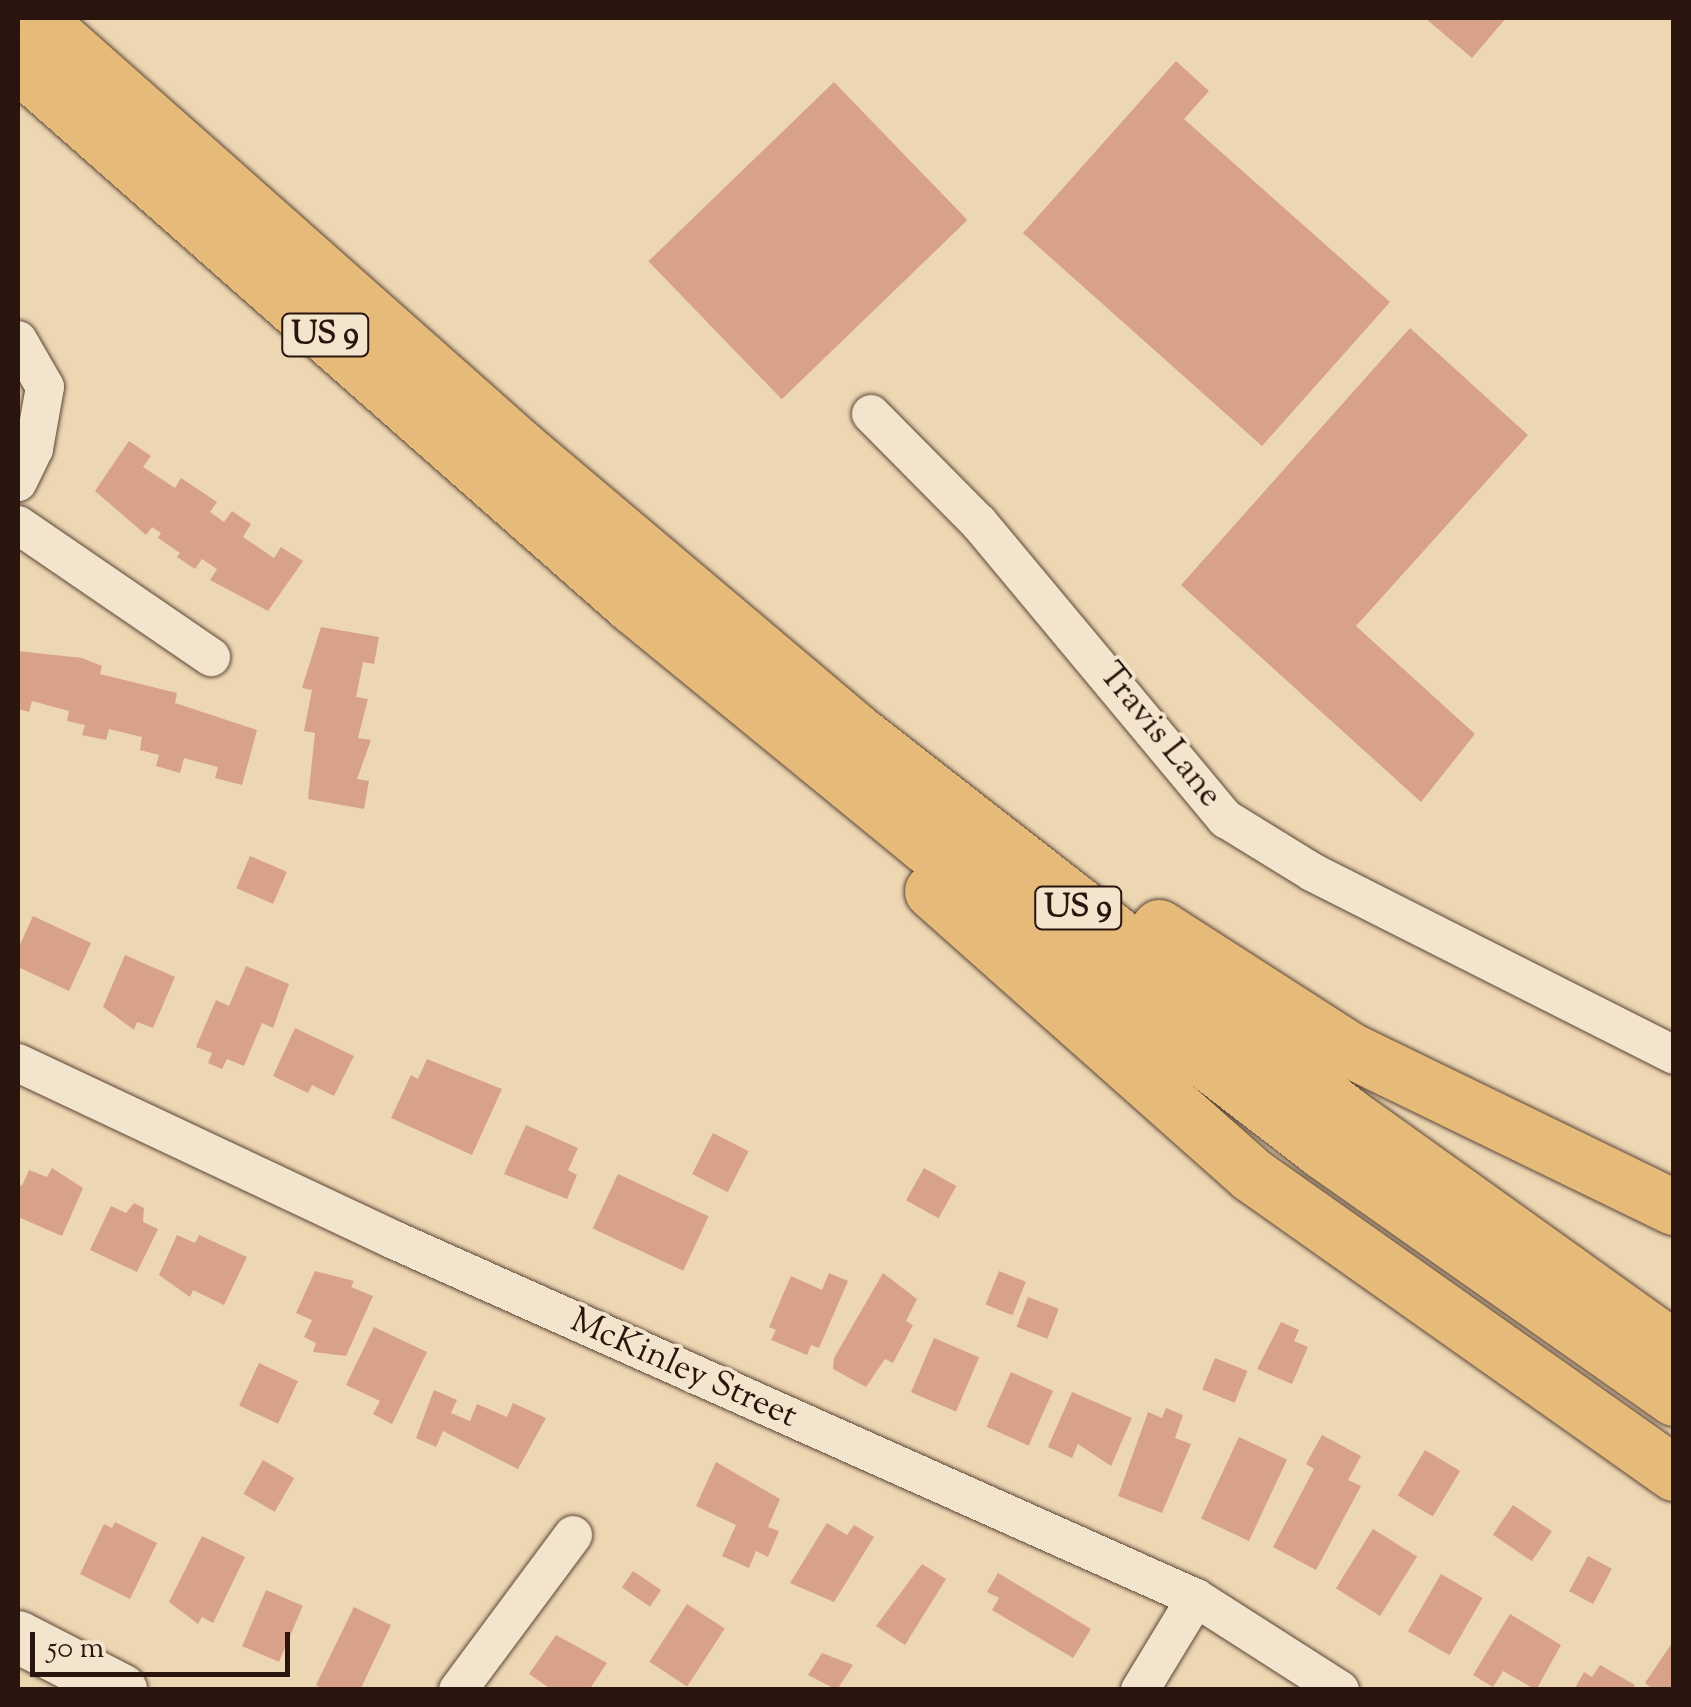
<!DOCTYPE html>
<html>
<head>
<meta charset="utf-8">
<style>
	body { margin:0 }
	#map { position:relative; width:1691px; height:1707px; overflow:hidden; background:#edd6b2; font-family:"Sorts Mill Goudy",serif }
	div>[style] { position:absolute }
	.building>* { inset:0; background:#d8a288; transform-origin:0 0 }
	.roads { filter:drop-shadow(0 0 2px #5b4537) drop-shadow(0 0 2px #5b4537) }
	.street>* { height:38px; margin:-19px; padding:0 19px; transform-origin:19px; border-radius:19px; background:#f3e4cd }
	.secondary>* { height:52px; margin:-26px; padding:0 26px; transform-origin:26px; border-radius:26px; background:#f3e4cd }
	.highway>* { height:55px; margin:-27.5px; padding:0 27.5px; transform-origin:27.5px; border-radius:27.5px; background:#e6bb79 }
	span { translate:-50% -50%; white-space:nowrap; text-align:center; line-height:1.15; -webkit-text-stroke:8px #f3e4cd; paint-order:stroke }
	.shield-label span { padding:2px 8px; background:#f3e4cd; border:2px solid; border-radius:8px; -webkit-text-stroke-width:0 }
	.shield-label { font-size:32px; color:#2a150e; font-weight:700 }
	.street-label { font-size:35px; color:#2a150e }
	.frame { position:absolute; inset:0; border:20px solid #2a150e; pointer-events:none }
	.scale { position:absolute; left:30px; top:1632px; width:260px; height:45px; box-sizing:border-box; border:5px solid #2a150e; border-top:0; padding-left:12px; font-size:30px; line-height:35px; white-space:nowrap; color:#2a150e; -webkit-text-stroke:8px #f3e4cd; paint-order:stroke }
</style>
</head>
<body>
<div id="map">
	<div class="building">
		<i style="clip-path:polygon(1425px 18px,1506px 18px,1472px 58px)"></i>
		<i style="clip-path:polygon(1176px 61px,1209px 91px,1184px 119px,1390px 302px,1262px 446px,1023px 233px)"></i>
		<i style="left:834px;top:82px;width:192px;height:258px;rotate:46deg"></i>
		<i style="clip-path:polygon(1410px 328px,1528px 435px,1356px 626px,1475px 734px,1421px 802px,1181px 585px)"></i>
		<i style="clip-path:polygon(129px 441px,151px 456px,143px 467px,175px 488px,181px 478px,217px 502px,210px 512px,224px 522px,232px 511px,251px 524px,243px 537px,274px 558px,281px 547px,303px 561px,268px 611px,210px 580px,217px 569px,202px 559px,195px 569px,177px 557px,180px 553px,158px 538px,161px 533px,152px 527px,146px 535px,95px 491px)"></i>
		<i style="clip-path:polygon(321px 627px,379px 637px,374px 664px,363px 662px,356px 697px,368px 699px,358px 738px,371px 740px,357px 779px,369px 781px,364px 809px,308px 799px,315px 733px,304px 731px,312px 690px,302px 688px)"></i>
		<i style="clip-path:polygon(18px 651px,82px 658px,102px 666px,100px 674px,177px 693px,175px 703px,257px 730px,242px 785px,215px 778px,218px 767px,184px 758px,180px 773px,156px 766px,159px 755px,140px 750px,142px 737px,109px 729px,106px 740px,82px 735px,85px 725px,67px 721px,69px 711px,32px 701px,29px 712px,18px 709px)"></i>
		<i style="left:250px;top:856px;width:40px;height:35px;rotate:23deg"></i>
		<i style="clip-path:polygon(33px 916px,91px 943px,69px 991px,18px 967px,18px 949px)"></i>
		<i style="clip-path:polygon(125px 955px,175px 977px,153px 1028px,137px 1022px,134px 1030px,103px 1007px)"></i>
		<i style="clip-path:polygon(246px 966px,289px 984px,273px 1028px,262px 1023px,244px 1066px,227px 1059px,222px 1069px,208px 1063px,212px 1053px,196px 1047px,216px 1000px,229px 1006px)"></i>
		<i style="clip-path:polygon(295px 1028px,354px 1056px,334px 1096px,312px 1085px,308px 1093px,273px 1076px)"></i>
		<i style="clip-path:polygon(427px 1059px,502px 1089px,472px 1155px,391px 1118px,411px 1075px,418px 1079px)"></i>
		<i style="clip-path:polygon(526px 1125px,578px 1148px,568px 1170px,577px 1175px,567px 1199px,504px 1174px)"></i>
		<i style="left:713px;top:1133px;width:40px;height:46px;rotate:27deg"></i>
		<i style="clip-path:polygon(52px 1168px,83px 1188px,62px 1236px,18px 1217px,18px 1183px,22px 1186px,29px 1170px,47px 1177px)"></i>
		<i style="left:924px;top:1168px;width:37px;height:37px;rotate:29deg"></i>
		<i style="left:618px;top:1174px;width:100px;height:60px;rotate:25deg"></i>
		<i style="clip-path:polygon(134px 1203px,144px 1208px,143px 1222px,158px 1229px,137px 1272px,90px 1250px,111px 1206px,126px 1213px)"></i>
		<i style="clip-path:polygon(177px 1235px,195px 1243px,199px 1235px,247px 1257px,224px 1305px,193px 1290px,190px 1297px,159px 1275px)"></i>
		<i style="clip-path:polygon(315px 1271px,354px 1281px,351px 1287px,373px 1296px,346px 1356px,313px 1352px,316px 1343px,304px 1337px,312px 1320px,296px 1313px)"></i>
		<i style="left:999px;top:1271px;width:29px;height:36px;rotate:22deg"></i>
		<i style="clip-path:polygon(829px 1273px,848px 1281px,819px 1348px,811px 1345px,807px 1355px,771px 1340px,776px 1330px,769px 1327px,791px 1276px,822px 1290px)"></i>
		<i style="clip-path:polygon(883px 1273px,917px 1299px,906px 1321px,913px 1325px,893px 1363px,885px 1359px,866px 1387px,833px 1369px,834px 1358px)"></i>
		<i style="left:1028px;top:1297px;width:33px;height:32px;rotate:21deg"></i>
		<i style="clip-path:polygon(1281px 1322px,1299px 1330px,1294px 1341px,1308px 1347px,1292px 1384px,1257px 1369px)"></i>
		<i style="clip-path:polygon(374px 1327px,427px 1352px,392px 1424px,373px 1414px,380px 1401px,346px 1385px)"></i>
		<i style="left:934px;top:1338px;width:49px;height:59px;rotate:23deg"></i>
		<i style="left:1215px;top:1358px;width:35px;height:34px;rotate:22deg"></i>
		<i style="left:259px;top:1363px;width:43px;height:47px;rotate:25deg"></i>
		<i style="left:1011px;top:1372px;width:46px;height:60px;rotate:24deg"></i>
		<i style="clip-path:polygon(434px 1390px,457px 1400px,451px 1413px,470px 1421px,477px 1404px,507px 1417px,513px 1403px,546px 1418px,518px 1469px,443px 1431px,436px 1447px,416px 1438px)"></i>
		<i style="clip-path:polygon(1072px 1392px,1132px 1418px,1111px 1466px,1078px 1444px,1072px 1458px,1048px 1447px)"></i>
		<i style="clip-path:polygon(1166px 1408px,1183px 1415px,1175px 1438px,1191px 1444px,1162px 1513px,1118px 1496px,1148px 1412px,1162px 1418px)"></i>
		<i style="clip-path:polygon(1322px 1435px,1361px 1456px,1348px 1480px,1361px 1486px,1316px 1570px,1273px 1547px,1314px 1469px,1306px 1464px)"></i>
		<i style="left:1239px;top:1437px;width:53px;height:90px;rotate:25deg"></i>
		<i style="left:1425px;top:1450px;width:41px;height:53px;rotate:31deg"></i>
		<i style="left:263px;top:1460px;width:36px;height:39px;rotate:30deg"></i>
		<i style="clip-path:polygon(716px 1462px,780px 1499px,768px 1527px,779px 1531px,768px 1557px,756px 1551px,749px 1568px,722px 1556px,736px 1525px,696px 1506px)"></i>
		<i style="left:1513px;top:1505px;width:47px;height:36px;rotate:34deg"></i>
		<i style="clip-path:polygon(115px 1522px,157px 1543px,130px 1599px,80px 1574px,104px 1524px,112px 1528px)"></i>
		<i style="clip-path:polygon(827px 1523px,847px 1535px,854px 1525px,874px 1537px,834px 1602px,790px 1583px)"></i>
		<i style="left:1373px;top:1529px;width:52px;height:70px;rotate:32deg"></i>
		<i style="clip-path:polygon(202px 1536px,245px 1557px,213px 1623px,202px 1617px,198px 1624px,169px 1602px)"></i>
		<i style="left:1588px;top:1556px;width:27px;height:40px;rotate:28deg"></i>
		<i style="clip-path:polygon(922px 1564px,946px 1579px,905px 1645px,876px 1626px)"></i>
		<i style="left:633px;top:1571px;width:34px;height:20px;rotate:34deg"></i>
		<i style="clip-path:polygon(998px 1573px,1091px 1629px,1073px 1658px,992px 1610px,999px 1598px,987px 1592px)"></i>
		<i style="left:1441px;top:1574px;width:48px;height:66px;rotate:30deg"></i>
		<i style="left:266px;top:1590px;width:40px;height:61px;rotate:23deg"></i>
		<i style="left:687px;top:1604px;width:45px;height:69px;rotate:33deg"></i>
		<i style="clip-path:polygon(354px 1607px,391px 1625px,360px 1690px,325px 1690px,316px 1685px)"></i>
		<i style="clip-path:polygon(1510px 1614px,1561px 1645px,1536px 1690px,1503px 1671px,1493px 1687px,1473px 1675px)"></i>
		<i style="clip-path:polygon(556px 1635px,607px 1663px,589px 1690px,552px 1690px,529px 1674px)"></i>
		<i style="clip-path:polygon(1674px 1640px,1674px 1690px,1654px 1690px,1645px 1683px)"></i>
		<i style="clip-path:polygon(822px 1653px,853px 1665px,837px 1690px,808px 1675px)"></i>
		<i style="clip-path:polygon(1600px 1665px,1635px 1685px,1632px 1690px,1574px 1690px,1584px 1672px,1592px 1677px)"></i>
	</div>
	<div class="roads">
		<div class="street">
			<i style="left:18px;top:340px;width:54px;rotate:60.1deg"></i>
			<i style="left:45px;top:387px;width:63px;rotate:100.1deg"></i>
			<i style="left:34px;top:449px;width:37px;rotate:116deg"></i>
			<i style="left:871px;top:414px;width:153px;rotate:45.3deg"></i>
			<i style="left:979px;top:523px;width:386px;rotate:50.2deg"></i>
			<i style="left:1226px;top:819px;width:101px;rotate:31.6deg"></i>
			<i style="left:1312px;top:872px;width:406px;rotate:26.8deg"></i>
			<i style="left:18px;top:525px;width:234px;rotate:34.4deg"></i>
			<i style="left:18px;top:1063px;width:416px;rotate:25.2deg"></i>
			<i style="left:394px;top:1240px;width:878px;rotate:24.06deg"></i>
			<i style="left:1196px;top:1598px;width:171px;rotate:32.6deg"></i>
			<i style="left:458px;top:1690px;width:193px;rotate:-53.4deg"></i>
			<i style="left:1140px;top:1690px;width:108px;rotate:-58.7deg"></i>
		</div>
		<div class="secondary">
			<i style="left:18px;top:1637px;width:116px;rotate:27.2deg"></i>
		</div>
		<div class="highway">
			<i style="left:36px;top:18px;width:650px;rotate:41.57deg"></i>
			<i style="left:522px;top:449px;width:434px;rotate:40.2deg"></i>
			<i style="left:853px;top:729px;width:626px;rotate:37.93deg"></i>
			<i style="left:1347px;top:1114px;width:402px;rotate:35.6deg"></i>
			<i style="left:18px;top:64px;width:820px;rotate:41.39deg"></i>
			<i style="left:633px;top:606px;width:377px;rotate:39.3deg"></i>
			<i style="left:925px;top:845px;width:503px;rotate:37.58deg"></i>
			<i style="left:1324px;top:1152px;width:428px;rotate:35.1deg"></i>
			<i style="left:932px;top:891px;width:428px;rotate:41.6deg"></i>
			<i style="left:1252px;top:1175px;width:517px;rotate:35.23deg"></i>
			<i style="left:1159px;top:927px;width:227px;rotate:32.8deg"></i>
			<i style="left:1350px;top:1050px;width:360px;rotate:25.9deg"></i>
		</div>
	</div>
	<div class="shield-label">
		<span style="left:325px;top:335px">US 9</span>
		<span style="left:1078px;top:908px">US 9</span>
	</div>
	<div class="street-label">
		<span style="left:1159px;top:736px;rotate:51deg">Travis Lane</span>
		<span style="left:683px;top:1370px;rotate:24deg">McKinley Street</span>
	</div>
	<div class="frame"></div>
	<div class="scale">50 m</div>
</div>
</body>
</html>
